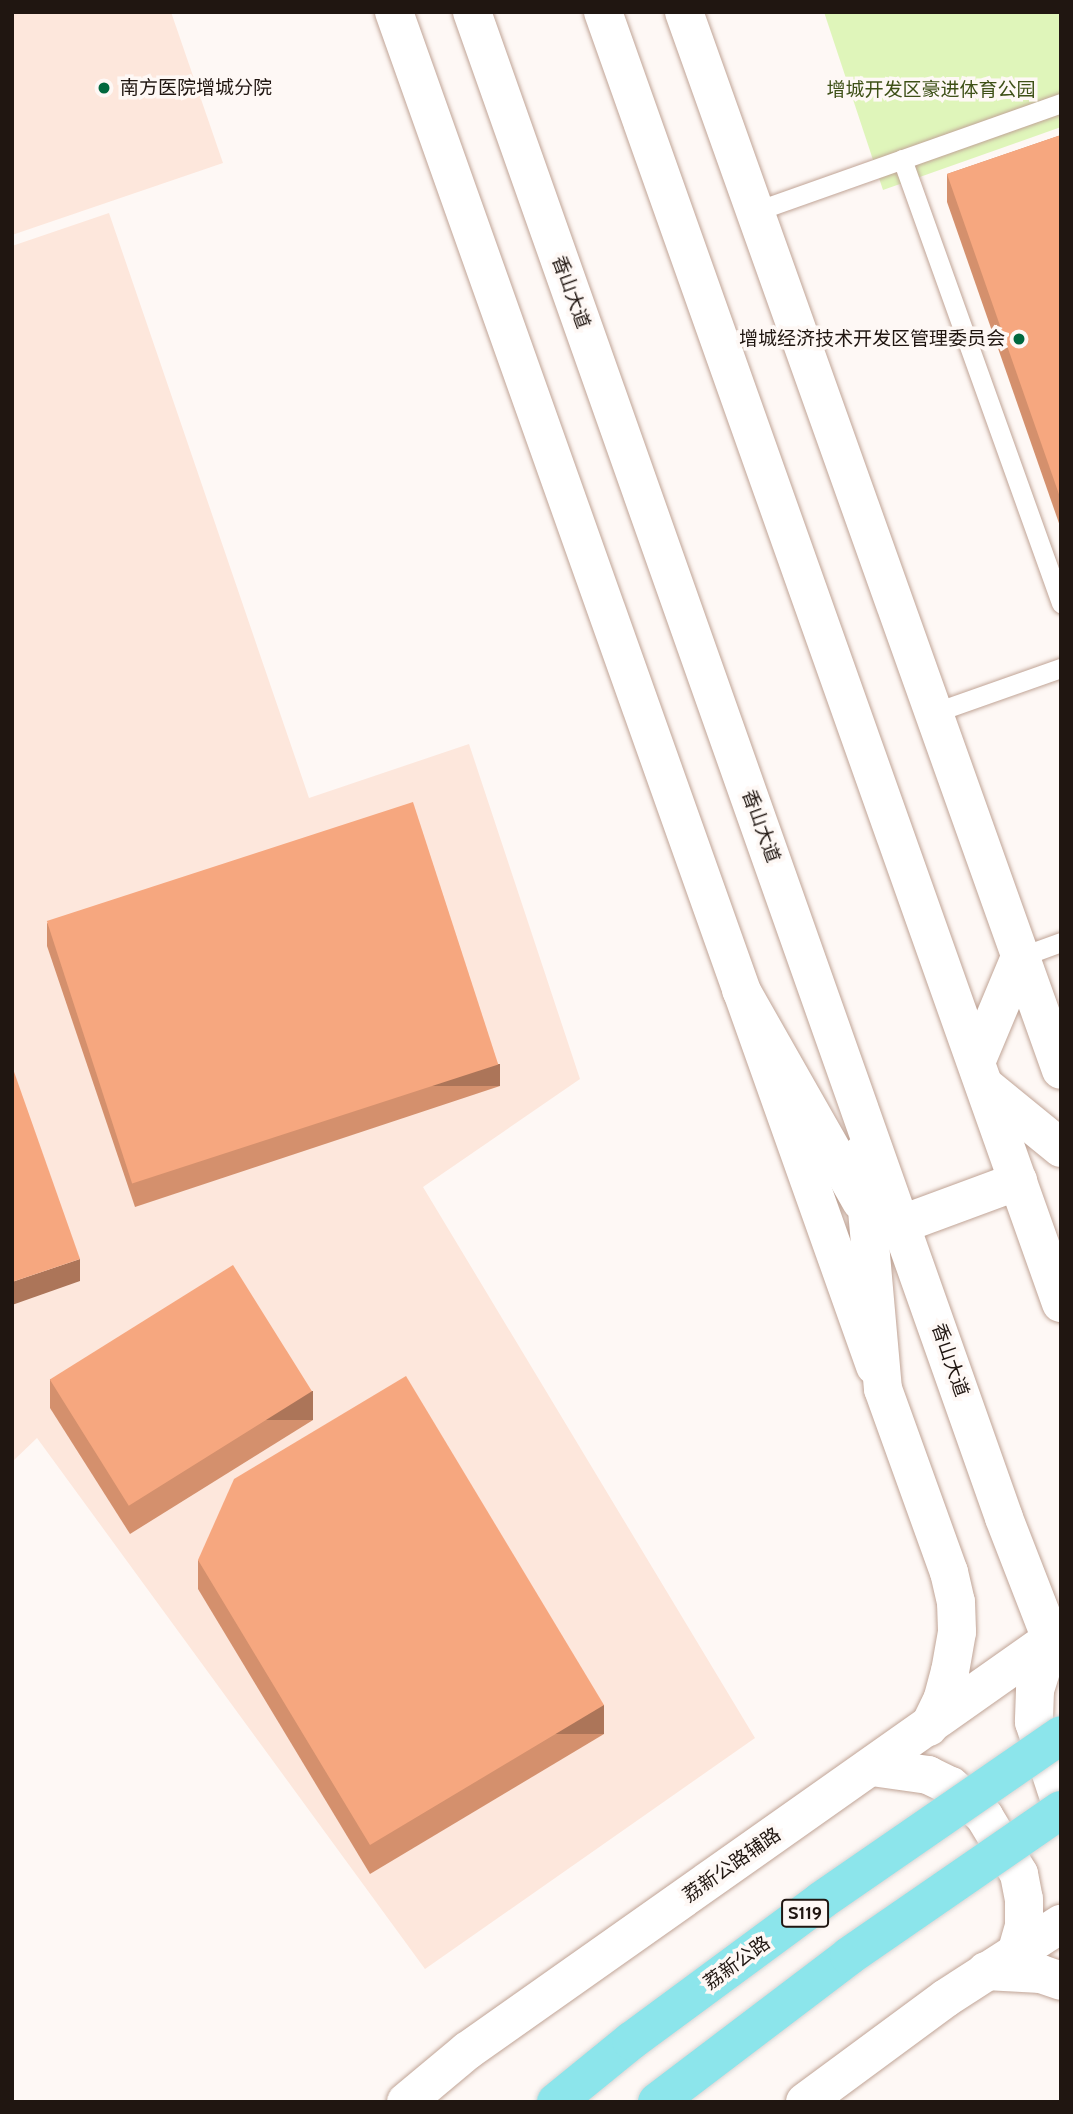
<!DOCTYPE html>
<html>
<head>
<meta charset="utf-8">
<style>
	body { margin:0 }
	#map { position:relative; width:1073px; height:2114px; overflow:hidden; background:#fef8f5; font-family:Cabin,"Noto Sans SC",sans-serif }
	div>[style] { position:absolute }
	.built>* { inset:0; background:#fde7dc }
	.green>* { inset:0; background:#dff5ba }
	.roads { filter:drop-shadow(0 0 2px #c0a496) drop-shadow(0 0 2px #c0a496) }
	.service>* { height:19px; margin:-9.5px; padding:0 9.5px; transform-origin:9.5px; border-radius:9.5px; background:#fff }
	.tertiary>* { height:38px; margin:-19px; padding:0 19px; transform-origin:19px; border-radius:19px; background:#fff }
	.secondary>* { height:38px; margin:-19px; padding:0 19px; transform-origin:19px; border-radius:19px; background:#fff }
	.bridges { filter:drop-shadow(0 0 2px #d7d5d4) drop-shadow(0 0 2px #d7d5d4) }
	.primary-bridge>* { height:38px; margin:-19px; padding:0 19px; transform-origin:19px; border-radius:19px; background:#8ce5eb }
	.wall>* { inset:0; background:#d4906d }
	.shaded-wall>* { inset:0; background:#ac7559; transform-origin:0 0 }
	.building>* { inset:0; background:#f6a77f; transform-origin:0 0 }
	.dots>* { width:19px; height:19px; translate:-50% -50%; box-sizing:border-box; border:4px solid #fef8f5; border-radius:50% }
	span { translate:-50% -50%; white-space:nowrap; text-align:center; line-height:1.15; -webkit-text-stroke:7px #fef8f5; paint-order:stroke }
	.shield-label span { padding:2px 5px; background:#fef8f5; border:2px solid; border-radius:5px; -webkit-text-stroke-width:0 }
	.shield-label { font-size:18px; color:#201611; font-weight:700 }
	.poi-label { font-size:19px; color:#201611 }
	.left { translate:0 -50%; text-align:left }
	.right { translate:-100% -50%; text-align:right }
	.park-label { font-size:19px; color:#3e5017 }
	.street-label { font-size:19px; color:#201611 }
	.frame { position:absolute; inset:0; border:14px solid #201611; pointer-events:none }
</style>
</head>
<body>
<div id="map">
	<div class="built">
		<i style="clip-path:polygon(12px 12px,171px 12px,223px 163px,12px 235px)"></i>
		<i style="clip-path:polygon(109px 213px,309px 798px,469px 744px,580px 1079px,423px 1187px,755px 1738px,425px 1969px,37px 1438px,12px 1462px,12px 246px)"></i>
	</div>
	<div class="green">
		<i style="clip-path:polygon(824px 12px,1061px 12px,1061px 127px,883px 190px)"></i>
	</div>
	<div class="roads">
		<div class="service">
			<i style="left:902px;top:159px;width:472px;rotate:70.3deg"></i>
			<i style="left:756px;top:211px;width:324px;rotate:-19.5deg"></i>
			<i style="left:933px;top:713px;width:136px;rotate:-19.4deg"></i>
			<i style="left:1020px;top:957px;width:44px;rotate:-20.1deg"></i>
		</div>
		<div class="tertiary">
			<i style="left:394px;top:12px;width:1437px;rotate:70.44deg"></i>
			<i style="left:684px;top:12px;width:1123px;rotate:70.39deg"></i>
			<i style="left:1051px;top:1639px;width:53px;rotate:107.4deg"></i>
			<i style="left:1035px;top:1690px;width:32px;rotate:92deg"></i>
			<i style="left:1034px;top:1722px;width:86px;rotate:71.8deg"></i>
			<i style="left:872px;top:1767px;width:57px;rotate:8.1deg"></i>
			<i style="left:928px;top:1775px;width:25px;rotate:26deg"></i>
			<i style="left:951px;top:1786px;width:45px;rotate:42.3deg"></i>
			<i style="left:984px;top:1816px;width:68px;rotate:58.9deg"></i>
			<i style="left:1019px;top:1874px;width:25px;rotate:79deg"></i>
			<i style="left:1024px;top:1899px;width:27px;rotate:90deg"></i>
			<i style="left:1024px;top:1926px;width:26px;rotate:106deg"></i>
			<i style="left:986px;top:1971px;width:55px;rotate:3.1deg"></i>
			<i style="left:1041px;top:1974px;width:21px;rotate:19deg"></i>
			<i style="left:406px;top:2102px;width:80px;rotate:-39.9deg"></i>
			<i style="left:467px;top:2051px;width:727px;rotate:-35.2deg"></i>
			<i style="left:805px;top:2102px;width:175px;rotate:-36.4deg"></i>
			<i style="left:946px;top:1998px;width:137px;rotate:-32.8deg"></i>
		</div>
		<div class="secondary">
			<i style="left:472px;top:12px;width:1597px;rotate:70.54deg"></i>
			<i style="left:1004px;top:1518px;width:130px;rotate:68.8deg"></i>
			<i style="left:1051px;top:1639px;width:17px;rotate:54deg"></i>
			<i style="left:603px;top:12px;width:1370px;rotate:70.47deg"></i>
			<i style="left:741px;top:990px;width:243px;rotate:60.4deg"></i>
			<i style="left:977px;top:1060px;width:112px;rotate:-67.3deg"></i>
			<i style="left:985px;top:1086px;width:98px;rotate:39.2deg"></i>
			<i style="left:862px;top:1154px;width:236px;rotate:84.9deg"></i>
			<i style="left:883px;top:1389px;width:195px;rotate:70.2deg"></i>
			<i style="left:949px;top:1572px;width:31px;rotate:77deg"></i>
			<i style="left:956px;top:1602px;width:30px;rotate:88deg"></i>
			<i style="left:957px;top:1632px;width:40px;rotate:100deg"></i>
			<i style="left:950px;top:1671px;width:30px;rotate:105deg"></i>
			<i style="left:942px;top:1700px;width:30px;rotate:116deg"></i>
			<i style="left:902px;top:1224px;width:124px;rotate:-20.3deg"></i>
		</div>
	</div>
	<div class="bridges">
		<div class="primary-bridge">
			<i style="left:556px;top:2102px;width:97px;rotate:-39.1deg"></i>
			<i style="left:631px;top:2041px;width:237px;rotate:-36.4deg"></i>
			<i style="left:822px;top:1900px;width:290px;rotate:-34.6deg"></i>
			<i style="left:657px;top:2102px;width:241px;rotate:-37.2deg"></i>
			<i style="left:849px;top:1956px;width:257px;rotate:-34.6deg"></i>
		</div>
	</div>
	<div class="wall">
		<i style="clip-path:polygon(1061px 135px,1061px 529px,947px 202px,947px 174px)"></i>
		<i style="clip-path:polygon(47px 923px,500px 1086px,135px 1207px,47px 946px)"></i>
		<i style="clip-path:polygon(50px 1379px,313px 1420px,130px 1534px,50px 1408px)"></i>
		<i style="clip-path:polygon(198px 1560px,604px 1734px,370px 1874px,198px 1589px)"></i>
	</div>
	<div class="shaded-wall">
		<i style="left:500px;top:1064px;width:22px;height:385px;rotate:90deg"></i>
		<i style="clip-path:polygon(80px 1259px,80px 1281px,12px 1305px,12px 1282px)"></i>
		<i style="left:313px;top:1391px;width:29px;height:216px;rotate:90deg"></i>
		<i style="left:604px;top:1705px;width:29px;height:273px;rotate:90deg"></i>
	</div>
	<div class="building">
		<i style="clip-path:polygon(1061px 135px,1061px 500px,947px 174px)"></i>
		<i style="left:413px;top:802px;width:276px;height:385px;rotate:72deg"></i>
		<i style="clip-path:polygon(12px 1066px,80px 1259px,12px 1282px)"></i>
		<i style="left:233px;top:1265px;width:149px;height:216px;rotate:58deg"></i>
		<i style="clip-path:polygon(406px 1376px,604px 1705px,370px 1845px,198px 1560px,234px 1479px)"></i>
	</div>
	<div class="dots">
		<i style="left:104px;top:88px;background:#01683e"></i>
		<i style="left:1019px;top:339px;background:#01683e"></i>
	</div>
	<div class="shield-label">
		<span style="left:805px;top:1913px">S119</span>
	</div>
	<div class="poi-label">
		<span class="left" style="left:120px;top:88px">南方医院增城分院</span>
		<span class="right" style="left:1005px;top:339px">增城经济技术开发区管理委员会</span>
	</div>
	<div class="park-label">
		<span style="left:931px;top:90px">增城开发区豪进体育公园</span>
	</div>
	<div class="street-label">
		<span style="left:571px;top:292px;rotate:70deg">香山大道</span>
		<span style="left:761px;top:826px;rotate:70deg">香山大道</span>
		<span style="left:950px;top:1360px;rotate:71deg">香山大道</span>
		<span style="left:732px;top:1865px;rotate:-35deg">荔新公路辅路</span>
		<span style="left:737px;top:1963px;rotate:-36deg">荔新公路</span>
	</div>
	<div class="frame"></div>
</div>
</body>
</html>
